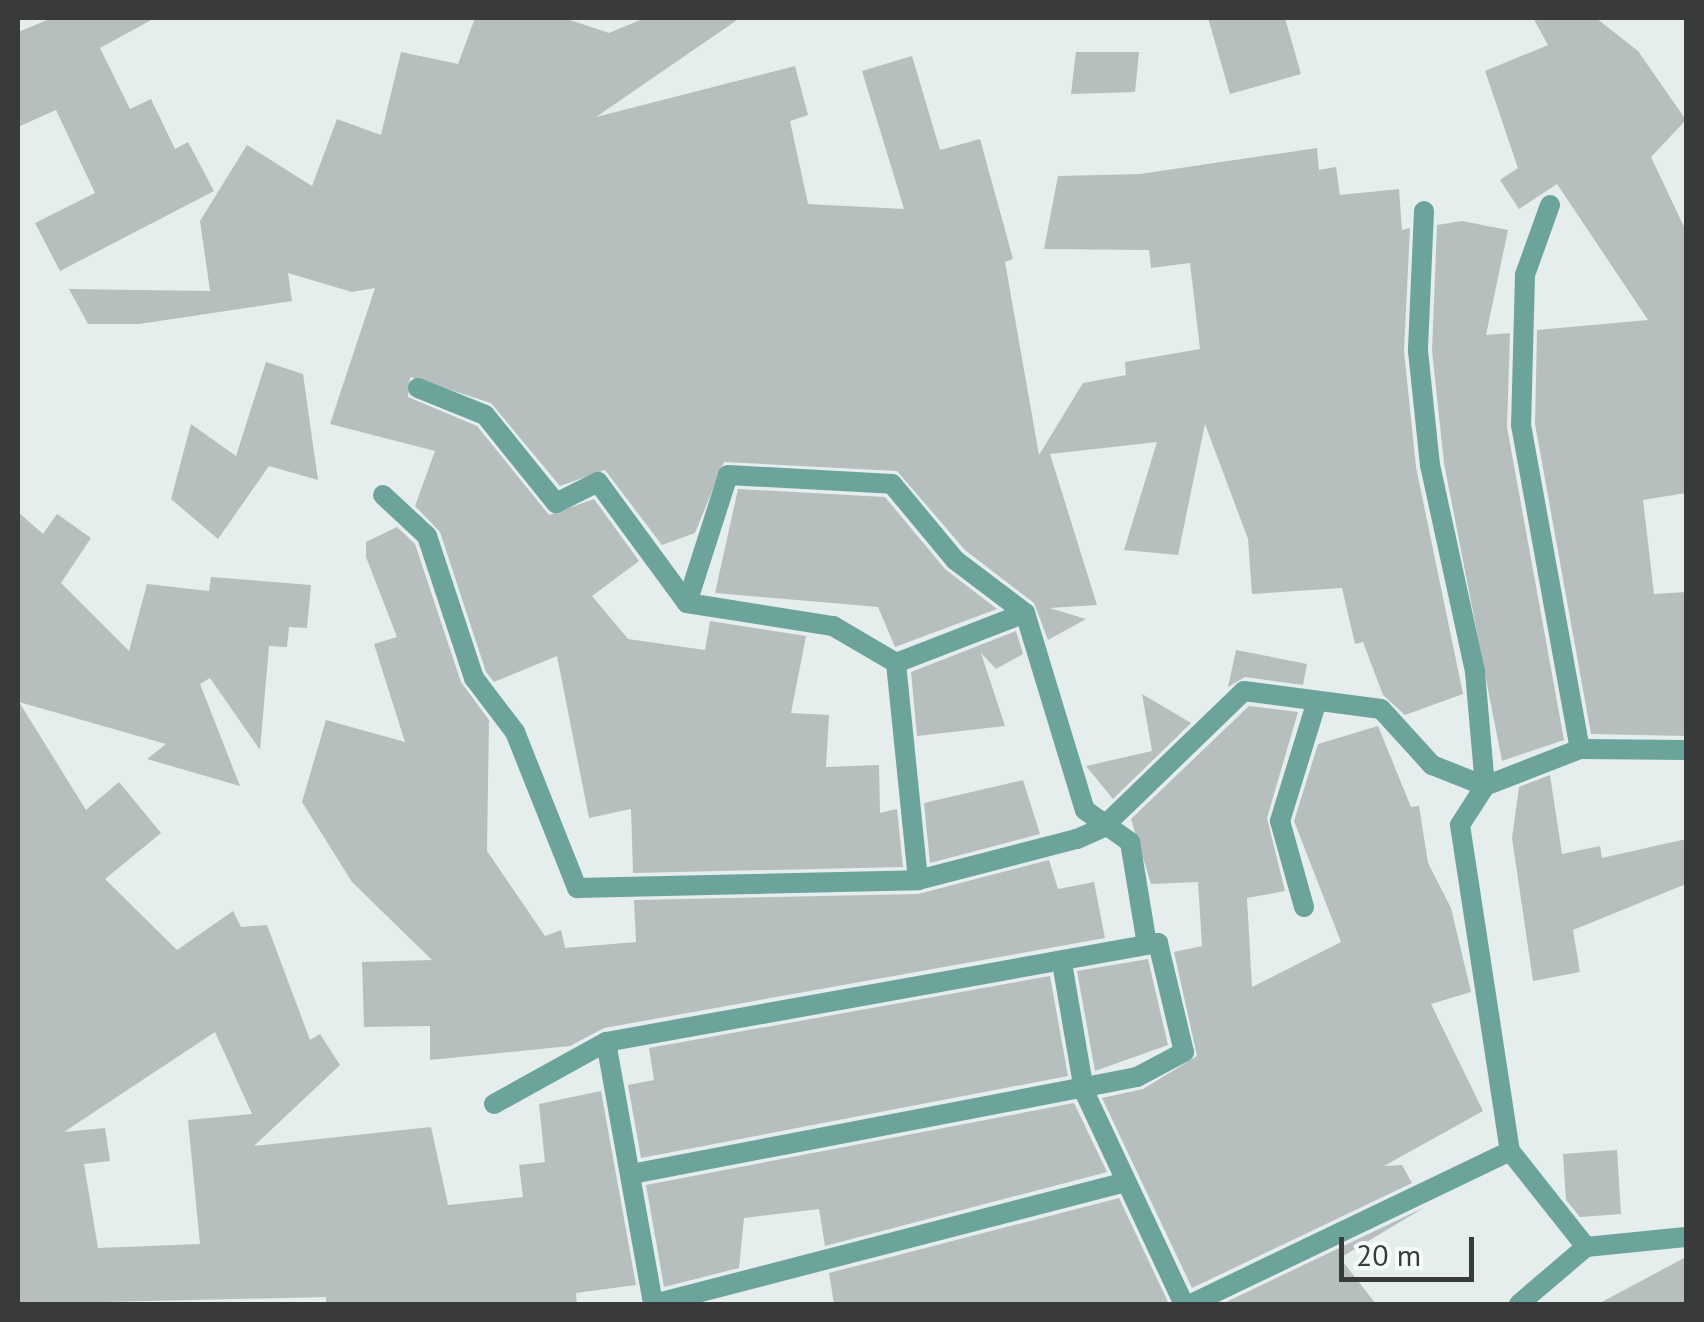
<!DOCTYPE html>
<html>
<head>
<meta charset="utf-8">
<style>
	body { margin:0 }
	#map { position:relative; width:1704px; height:1322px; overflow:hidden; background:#e5eeed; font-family:"PT Sans",sans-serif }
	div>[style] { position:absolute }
	.building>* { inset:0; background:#b7bfbe }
	.minor>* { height:20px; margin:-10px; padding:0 10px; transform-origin:10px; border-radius:10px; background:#6ca39b }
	span { translate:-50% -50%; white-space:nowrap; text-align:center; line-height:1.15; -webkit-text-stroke:9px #f3fcfa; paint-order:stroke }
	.frame { position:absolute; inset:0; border:20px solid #383b3a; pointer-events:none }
	.scale { position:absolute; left:1339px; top:1237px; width:135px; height:45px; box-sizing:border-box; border:5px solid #383b3a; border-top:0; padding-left:12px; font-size:30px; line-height:35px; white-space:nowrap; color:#383b3a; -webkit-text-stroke:8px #f3fcfa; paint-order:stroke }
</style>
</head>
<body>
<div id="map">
	<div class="building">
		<i style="clip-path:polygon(52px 18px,155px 18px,100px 48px,130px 109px,151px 99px,175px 149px,188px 142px,214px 191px,60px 271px,35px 223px,95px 193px,56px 110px,18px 127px,18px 32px)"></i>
		<i style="clip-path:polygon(475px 18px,564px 18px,609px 33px,645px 18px,740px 18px,596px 117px,795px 66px,808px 115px,790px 121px,808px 204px,904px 209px,862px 71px,912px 56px,940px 150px,980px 139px,1013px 259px,1005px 262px,1039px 455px,1083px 383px,1126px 375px,1125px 362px,1200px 349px,1190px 263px,1151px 268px,1149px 250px,1044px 249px,1058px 176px,1140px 174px,1317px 148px,1319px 170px,1336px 167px,1340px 195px,1399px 189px,1402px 230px,1410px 228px,1404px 351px,1416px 467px,1463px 694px,1405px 715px,1383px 695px,1363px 642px,1355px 644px,1342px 588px,1252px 594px,1248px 539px,1205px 424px,1178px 555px,1124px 550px,1157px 442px,1050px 454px,1097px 605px,1050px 608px,1086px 619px,1048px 640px,1034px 603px,965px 550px,897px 471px,724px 462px,695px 533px,662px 545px,605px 470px,560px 486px,491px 403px,410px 377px,408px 397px,477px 426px,549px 515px,594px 499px,639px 561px,592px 596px,628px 639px,705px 650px,710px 621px,806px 636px,791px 713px,829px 715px,826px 767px,879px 765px,880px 813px,897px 809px,903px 867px,633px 873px,631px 809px,589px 818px,557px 656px,494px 682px,486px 672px,440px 532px,415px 506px,435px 451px,330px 424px,375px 288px,352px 292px,288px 273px,292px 301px,139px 324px,88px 324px,69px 289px,210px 291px,200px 221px,247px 145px,312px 186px,337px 119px,381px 135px,401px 52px,458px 64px)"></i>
		<i style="clip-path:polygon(1208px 18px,1285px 18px,1301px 74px,1230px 94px)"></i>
		<i style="clip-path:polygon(1533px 18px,1596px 18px,1638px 51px,1686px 120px,1651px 157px,1686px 231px,1686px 493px,1643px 500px,1654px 594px,1686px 592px,1686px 736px,1591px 734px,1535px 424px,1537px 330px,1648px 320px,1557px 184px,1519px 209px,1500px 180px,1518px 168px,1485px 71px,1548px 45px)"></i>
		<i style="clip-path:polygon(1076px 52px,1139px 52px,1135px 92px,1071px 94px)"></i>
		<i style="clip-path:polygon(1462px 221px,1508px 230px,1486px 335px,1510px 333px,1507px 427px,1564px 740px,1502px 761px,1444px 463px,1432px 351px,1437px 225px)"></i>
		<i style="clip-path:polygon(266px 362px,303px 374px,318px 480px,269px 466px,218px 539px,171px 499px,191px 424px,236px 456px)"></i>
		<i style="clip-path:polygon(738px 489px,885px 497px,945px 569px,997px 609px,895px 647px,878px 607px,715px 593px)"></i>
		<i style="clip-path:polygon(evenodd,18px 512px,43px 534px,57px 514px,91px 538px,61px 583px,129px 651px,147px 584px,209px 591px,211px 577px,311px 585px,307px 628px,289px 627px,287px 647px,269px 646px,260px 750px,210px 678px,200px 684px,240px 786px,147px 759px,166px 744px,19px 702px,86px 810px,119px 782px,161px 833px,105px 879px,177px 950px,233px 911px,241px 927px,267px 925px,310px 1040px,320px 1034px,340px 1065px,254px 1146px,431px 1127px,448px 1205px,523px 1197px,519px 1165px,545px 1162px,539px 1104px,601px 1091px,636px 1285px,576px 1293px,577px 1304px,326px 1304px,326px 1297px,18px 1304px,18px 512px,215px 1032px,252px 1114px,188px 1120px,200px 1244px,98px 1248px,84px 1164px,110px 1161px,105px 1128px,64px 1132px,215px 1032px)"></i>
		<i style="clip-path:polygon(397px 527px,415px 544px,461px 682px,489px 720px,487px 851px,545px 936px,561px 930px,565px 948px,636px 942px,634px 900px,918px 894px,1049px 860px,1058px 889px,1094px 882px,1105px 938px,604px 1028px,570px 1046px,430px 1060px,430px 1026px,364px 1027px,362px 962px,432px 960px,352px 882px,302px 802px,326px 720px,405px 742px,374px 644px,397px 637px,366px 557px,366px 542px)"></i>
		<i style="clip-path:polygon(1016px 631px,1023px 654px,996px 669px,981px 653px,1005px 726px,917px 736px,911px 672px)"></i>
		<i style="clip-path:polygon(1236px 650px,1307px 664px,1303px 685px,1245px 677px,1228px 687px)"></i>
		<i style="clip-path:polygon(1142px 694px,1191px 723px,1113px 799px,1086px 766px,1152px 751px)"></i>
		<i style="clip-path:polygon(1249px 706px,1298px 712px,1267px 818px,1285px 891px,1247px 898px,1252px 987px,1341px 942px,1294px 821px,1318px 744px,1378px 726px,1411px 807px,1419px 806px,1428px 863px,1451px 908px,1471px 992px,1431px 1004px,1483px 1111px,1384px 1166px,1402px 1165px,1412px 1183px,1192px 1288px,1102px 1098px,1143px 1089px,1197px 1056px,1174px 952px,1202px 946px,1198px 882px,1151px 884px,1131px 819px)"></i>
		<i style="clip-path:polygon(1550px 775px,1562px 854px,1600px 846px,1602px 858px,1686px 839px,1686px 884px,1573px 930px,1580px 972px,1533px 981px,1512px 838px,1519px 787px)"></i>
		<i style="clip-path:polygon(1023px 780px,1040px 834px,930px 863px,924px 803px)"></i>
		<i style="clip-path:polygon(1148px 959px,1168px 1045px,1095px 1071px,1077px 971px)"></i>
		<i style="clip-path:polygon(1050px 976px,1068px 1076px,641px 1158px,628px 1085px,654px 1080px,649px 1048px)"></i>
		<i style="clip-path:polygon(1074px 1103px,1107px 1172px,825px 1246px,819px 1209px,744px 1218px,739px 1268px,664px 1287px,646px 1185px)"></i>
		<i style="clip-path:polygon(1617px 1150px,1621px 1214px,1580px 1217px,1566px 1200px,1563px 1154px)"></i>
		<i style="clip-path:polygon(1119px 1198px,1169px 1304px,834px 1304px,829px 1273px)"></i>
		<i style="clip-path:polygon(1425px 1207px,1340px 1258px,1376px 1304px,1222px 1304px)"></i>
		<i style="clip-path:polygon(1686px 1257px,1686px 1304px,1598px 1304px)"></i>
	</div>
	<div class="minor">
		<i style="left:1550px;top:205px;width:74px;rotate:109.7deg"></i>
		<i style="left:1525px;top:275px;width:150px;rotate:91.5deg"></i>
		<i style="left:1521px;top:425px;width:329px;rotate:79.7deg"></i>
		<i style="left:1424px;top:211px;width:140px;rotate:92.5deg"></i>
		<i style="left:1418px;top:351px;width:115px;rotate:84deg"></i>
		<i style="left:1430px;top:465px;width:212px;rotate:77.7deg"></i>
		<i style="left:1475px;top:672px;width:114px;rotate:85deg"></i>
		<i style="left:1485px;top:786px;width:46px;rotate:122.7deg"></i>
		<i style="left:1460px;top:825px;width:330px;rotate:81.3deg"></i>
		<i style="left:1510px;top:1151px;width:122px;rotate:51.6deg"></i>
		<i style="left:418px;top:388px;width:72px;rotate:21.9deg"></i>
		<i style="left:485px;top:415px;width:113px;rotate:51.1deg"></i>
		<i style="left:556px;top:503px;width:47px;rotate:-26.6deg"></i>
		<i style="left:598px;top:482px;width:150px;rotate:53.7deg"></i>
		<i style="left:687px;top:603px;width:148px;rotate:9deg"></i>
		<i style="left:833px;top:626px;width:73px;rotate:30.4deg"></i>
		<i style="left:896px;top:663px;width:138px;rotate:-21.2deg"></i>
		<i style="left:383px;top:495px;width:60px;rotate:43deg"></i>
		<i style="left:427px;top:536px;width:150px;rotate:71.7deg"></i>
		<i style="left:474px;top:678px;width:68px;rotate:52.8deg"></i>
		<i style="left:515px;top:732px;width:168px;rotate:68.3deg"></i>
		<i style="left:577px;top:888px;width:341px;rotate:-1.3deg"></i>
		<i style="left:918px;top:880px;width:164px;rotate:-14.5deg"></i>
		<i style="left:1077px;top:839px;width:27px;rotate:-24deg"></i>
		<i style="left:1102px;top:828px;width:197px;rotate:-44deg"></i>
		<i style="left:1244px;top:691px;width:138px;rotate:7.5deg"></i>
		<i style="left:1381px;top:709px;width:76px;rotate:47.7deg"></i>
		<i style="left:1432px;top:765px;width:57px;rotate:21.6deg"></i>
		<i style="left:1485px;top:786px;width:102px;rotate:-21.3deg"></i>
		<i style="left:1580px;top:749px;width:106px;rotate:0.5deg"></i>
		<i style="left:687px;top:603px;width:134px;rotate:-72.2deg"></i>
		<i style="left:728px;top:475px;width:164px;rotate:3.1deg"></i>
		<i style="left:892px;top:484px;width:99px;rotate:50.3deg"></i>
		<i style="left:955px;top:560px;width:88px;rotate:37.1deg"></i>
		<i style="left:1025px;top:613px;width:206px;rotate:73.1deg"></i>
		<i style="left:1085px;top:810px;width:55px;rotate:35.4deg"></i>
		<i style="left:1130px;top:842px;width:104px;rotate:80.6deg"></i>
		<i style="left:896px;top:663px;width:218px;rotate:84.2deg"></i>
		<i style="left:1304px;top:907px;width:89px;rotate:-105.6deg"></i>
		<i style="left:1280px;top:821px;width:122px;rotate:-72.9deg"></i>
		<i style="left:1062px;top:963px;width:130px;rotate:80.2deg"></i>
		<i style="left:1084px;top:1091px;width:235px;rotate:64.9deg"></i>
		<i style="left:606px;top:1042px;width:266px;rotate:79.8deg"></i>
		<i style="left:494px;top:1104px;width:128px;rotate:-29deg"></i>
		<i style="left:606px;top:1042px;width:561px;rotate:-10.17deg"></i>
		<i style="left:1158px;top:943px;width:112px;rotate:76.6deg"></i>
		<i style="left:1184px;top:1052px;width:53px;rotate:152deg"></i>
		<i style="left:1137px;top:1077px;width:514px;rotate:169.13deg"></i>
		<i style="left:654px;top:1304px;width:482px;rotate:-14.5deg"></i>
		<i style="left:1191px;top:1304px;width:354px;rotate:-25.6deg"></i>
		<i style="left:1519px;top:1304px;width:88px;rotate:-40.4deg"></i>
		<i style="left:1586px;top:1247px;width:100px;rotate:-5.7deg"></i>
	</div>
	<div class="frame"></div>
	<div class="scale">20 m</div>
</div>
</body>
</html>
